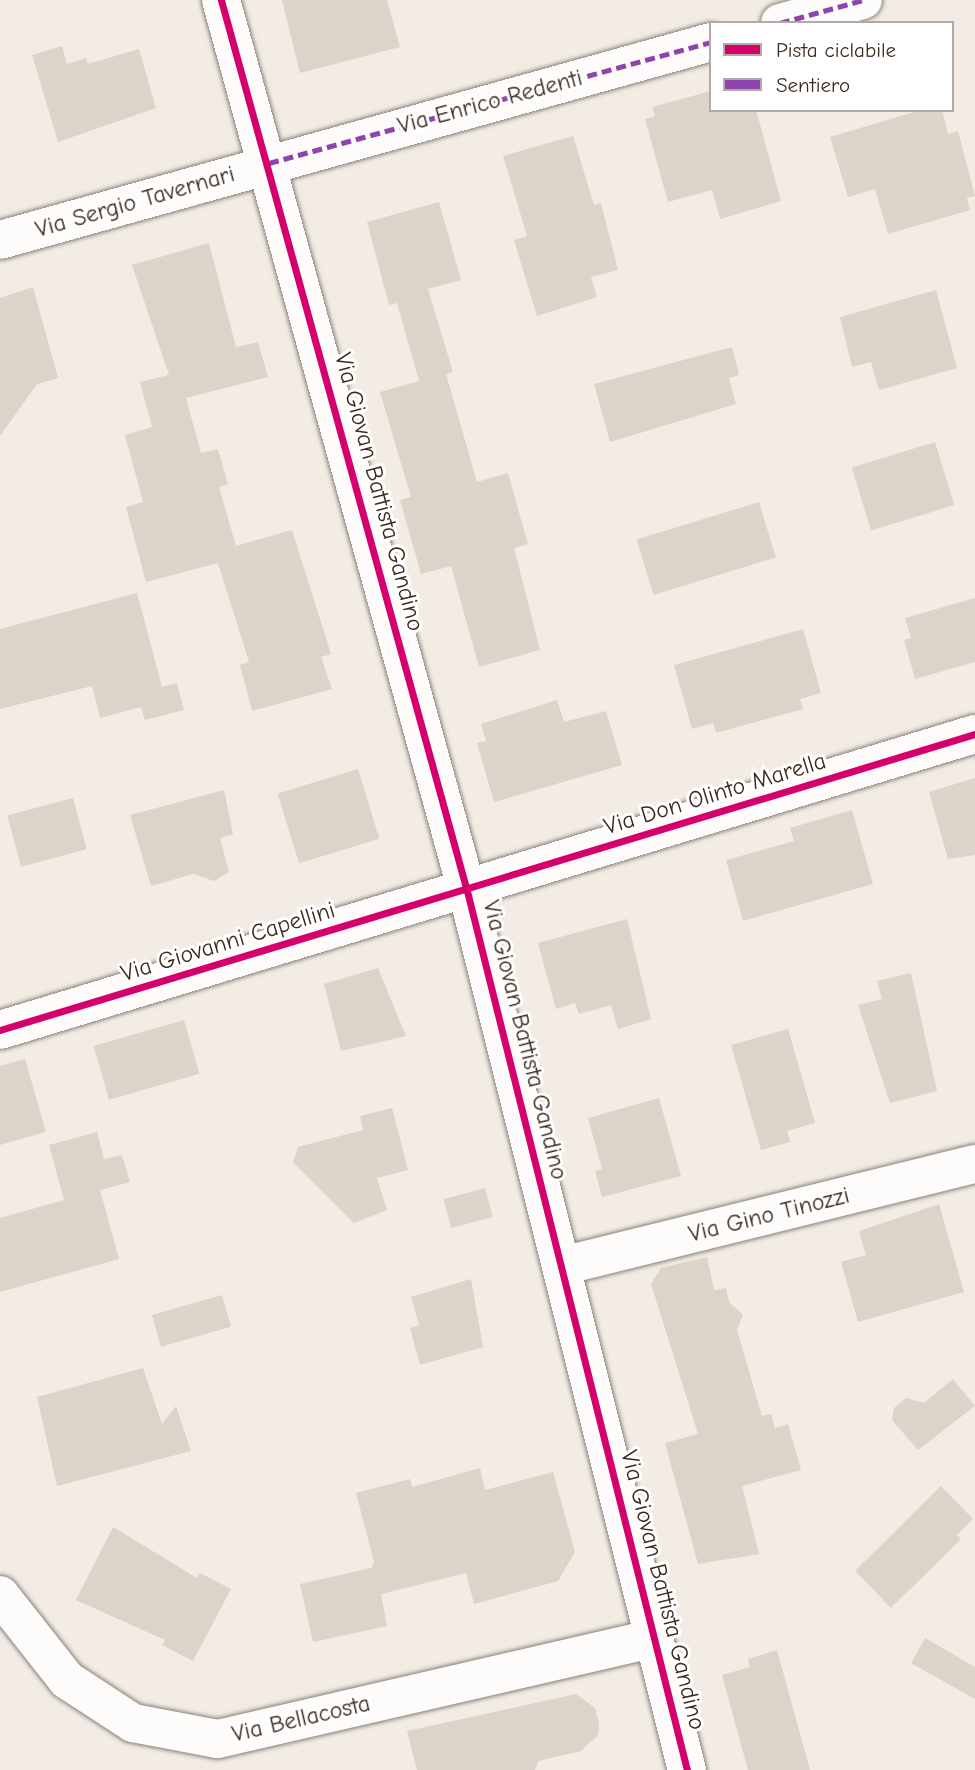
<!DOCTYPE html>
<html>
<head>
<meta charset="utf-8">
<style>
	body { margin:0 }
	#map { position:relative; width:975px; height:1770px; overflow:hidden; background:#f2ece5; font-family:"Comic Neue",sans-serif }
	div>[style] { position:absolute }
	.building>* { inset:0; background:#ddd3c8; transform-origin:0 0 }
	.roads { filter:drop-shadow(0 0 2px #88827c) drop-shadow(0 0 2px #88827c) }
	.street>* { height:38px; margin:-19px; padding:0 19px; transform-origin:19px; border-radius:19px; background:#fdfcfb }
	.secondary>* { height:38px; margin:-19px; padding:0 19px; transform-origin:19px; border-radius:19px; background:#fdfcfb }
	.quiet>* { height:5px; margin-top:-2.5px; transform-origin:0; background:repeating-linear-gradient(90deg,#8e44ad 0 10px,transparent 0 15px) }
	.cycleway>* { height:7px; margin:-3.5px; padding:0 3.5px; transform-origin:3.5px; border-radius:3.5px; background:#d6006c }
	span { translate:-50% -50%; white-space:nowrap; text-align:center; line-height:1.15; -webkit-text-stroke:6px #fff; paint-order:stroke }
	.street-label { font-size:24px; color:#3b2a1e }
	.legend { position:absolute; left:709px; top:21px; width:245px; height:91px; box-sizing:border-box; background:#fff; border:2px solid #b1aaa5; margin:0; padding:9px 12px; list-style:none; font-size:21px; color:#3b2a1e }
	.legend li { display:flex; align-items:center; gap:14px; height:35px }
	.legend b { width:35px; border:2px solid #b1aaa5 }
</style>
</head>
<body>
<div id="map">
	<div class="building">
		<i style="clip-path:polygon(282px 0,387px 0,400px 47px,300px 73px)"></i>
		<i style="clip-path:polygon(62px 46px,67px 64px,86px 58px,88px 64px,139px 49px,156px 108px,58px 142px,32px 55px)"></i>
		<i style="clip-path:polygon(711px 91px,711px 110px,756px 110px,781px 201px,720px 219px,712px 190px,668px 202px,645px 119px,655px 116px,652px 107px)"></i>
		<i style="clip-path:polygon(921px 110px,942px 110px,948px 134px,958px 131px,975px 196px,967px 198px,970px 210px,888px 234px,875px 189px,848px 197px,830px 137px)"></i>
		<i style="clip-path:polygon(573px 136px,594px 205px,601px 203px,618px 270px,591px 277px,597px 297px,537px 316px,514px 240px,527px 236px,503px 156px)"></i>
		<i style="clip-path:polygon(439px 202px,461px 280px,428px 289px,453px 372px,446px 374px,477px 482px,508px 473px,528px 544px,514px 548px,540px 650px,479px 667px,451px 566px,421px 574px,400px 500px,411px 497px,380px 392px,419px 381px,397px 303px,389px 305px,367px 222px)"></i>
		<i style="clip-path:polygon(209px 243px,236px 347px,258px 342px,268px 377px,186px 398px,201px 453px,218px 449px,228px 484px,219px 487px,236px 546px,292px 530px,331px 654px,321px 657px,332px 689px,252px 711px,240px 665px,249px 662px,218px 563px,146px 582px,126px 507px,143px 502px,125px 435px,152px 427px,140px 382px,169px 375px,132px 265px)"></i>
		<i style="clip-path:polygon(33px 287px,58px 378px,37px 384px,0 436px,0 298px)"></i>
		<i style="clip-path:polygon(936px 290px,957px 368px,879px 390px,871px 362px,852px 367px,840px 317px)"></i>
		<i style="clip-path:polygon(732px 347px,739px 375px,729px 378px,736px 404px,610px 442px,594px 384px)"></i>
		<i style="left:935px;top:442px;width:66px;height:87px;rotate:73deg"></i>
		<i style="left:759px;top:502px;width:58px;height:128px;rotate:73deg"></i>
		<i style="clip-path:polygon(137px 593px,162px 687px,177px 683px,184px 710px,145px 720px,141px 707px,100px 718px,92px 686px,0 709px,0 629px)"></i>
		<i style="clip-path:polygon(975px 598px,975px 662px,915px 679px,904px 640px,911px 638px,905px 618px)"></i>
		<i style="clip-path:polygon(803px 629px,821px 693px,800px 699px,803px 709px,716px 733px,713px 723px,692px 729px,674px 665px)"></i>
		<i style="clip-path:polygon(557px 700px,564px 722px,606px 711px,622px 765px,494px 802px,477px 743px,486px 741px,481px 724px)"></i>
		<i style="left:358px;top:769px;width:73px;height:84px;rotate:73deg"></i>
		<i style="clip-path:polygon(975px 778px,975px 855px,948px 859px,929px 792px)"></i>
		<i style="clip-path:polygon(224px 790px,233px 834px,220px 838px,229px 872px,214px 881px,193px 874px,151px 886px,130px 815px)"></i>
		<i style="left:73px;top:798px;width:53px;height:68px;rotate:75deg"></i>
		<i style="clip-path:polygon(852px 810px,873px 884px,743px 921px,726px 860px,794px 841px,790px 828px)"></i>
		<i style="clip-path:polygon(627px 919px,651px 1019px,618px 1029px,611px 1005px,579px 1014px,575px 1003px,556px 1009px,538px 943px)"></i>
		<i style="clip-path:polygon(378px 968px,406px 1036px,341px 1051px,324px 984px)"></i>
		<i style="clip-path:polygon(911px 973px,937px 1091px,890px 1103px,858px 1005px,882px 999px,877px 981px)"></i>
		<i style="left:184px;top:1020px;width:56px;height:94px;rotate:74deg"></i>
		<i style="clip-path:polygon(788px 1029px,815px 1123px,787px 1131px,790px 1142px,761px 1150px,731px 1045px)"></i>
		<i style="clip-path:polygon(25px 1059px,46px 1132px,0 1145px,0 1066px)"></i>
		<i style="clip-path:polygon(659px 1098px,681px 1176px,602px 1197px,595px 1171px,602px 1169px,588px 1118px)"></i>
		<i style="clip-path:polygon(392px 1108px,408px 1170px,377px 1178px,387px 1210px,354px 1223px,293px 1162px,298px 1147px,363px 1130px,360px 1116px)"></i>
		<i style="clip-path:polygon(97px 1132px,104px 1159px,122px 1155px,130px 1182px,100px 1190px,119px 1259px,0 1292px,0 1218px,64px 1200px,49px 1145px)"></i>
		<i style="left:485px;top:1188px;width:30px;height:43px;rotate:75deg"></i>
		<i style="clip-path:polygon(939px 1204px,964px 1292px,858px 1322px,841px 1262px,866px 1255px,859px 1231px)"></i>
		<i style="clip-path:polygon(707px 1257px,714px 1290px,726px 1288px,729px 1302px,743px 1315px,737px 1330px,762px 1416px,771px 1414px,775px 1428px,788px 1424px,801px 1470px,742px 1486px,759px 1554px,698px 1564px,665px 1443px,698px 1434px,651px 1284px,661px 1268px)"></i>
		<i style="clip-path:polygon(471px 1279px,483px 1347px,420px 1365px,410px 1328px,419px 1325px,411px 1297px)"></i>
		<i style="left:222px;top:1295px;width:33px;height:73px;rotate:74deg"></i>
		<i style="clip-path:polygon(143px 1368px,162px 1424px,176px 1406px,191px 1451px,57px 1486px,37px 1397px)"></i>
		<i style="clip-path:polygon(953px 1379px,975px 1406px,918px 1450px,892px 1420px,894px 1408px,906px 1398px,924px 1403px)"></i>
		<i style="clip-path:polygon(480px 1468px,485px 1490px,553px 1472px,575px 1552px,558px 1581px,474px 1604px,466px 1573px,381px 1594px,387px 1626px,313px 1642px,300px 1584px,371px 1568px,374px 1562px,356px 1493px,410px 1479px,412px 1487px)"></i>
		<i style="clip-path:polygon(941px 1486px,973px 1519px,957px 1535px,961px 1539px,891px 1608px,855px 1571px)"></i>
		<i style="clip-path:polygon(113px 1527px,197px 1578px,200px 1573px,231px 1589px,193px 1661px,162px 1645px,165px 1640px,76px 1600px)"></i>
		<i style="clip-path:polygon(925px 1638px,975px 1667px,975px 1699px,911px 1663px)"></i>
		<i style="clip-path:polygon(777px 1650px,810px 1770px,748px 1770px,722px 1675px,750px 1667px,748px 1659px)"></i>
		<i style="clip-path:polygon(576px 1694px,595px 1708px,599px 1724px,598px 1735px,581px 1751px,538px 1761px,535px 1770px,417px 1770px,407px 1731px)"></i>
	</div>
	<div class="roads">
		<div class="street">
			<i style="left:780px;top:23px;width:86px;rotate:-15.5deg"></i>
			<i style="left:0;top:240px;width:738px;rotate:-15.56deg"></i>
			<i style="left:0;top:1030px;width:1019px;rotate:-16.89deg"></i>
			<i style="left:562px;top:1266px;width:425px;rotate:-13.9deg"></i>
			<i style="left:0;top:1595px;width:108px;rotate:51.8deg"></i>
			<i style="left:67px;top:1680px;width:79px;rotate:33.1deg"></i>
			<i style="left:133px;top:1723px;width:86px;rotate:10.7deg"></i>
			<i style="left:218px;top:1739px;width:445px;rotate:-13deg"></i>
		</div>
		<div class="secondary">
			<i style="left:221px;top:0;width:924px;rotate:74.57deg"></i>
			<i style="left:467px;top:891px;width:906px;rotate:75.95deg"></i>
		</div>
	</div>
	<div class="quiet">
		<i style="left:780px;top:23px;width:86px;rotate:-15.5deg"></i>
		<i style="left:269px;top:163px;width:458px;rotate:-15.3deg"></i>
	</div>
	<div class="cycleway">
		<i style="left:221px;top:0;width:924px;rotate:74.57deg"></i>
		<i style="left:467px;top:891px;width:906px;rotate:75.95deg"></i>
		<i style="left:0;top:1030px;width:1019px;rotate:-16.89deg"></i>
	</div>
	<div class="street-label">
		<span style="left:490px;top:102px;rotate:-15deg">Via Enrico Redenti</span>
		<span style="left:135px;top:202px;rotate:-16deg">Via Sergio Tavernari</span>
		<span style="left:379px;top:492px;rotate:75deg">Via Giovan Battista Gandino</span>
		<span style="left:715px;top:794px;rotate:-17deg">Via Don Olinto Marella</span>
		<span style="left:228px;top:942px;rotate:-17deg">Via Giovanni Capellini</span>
		<span style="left:525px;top:1040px;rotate:76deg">Via Giovan Battista Gandino</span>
		<span style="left:769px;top:1215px;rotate:-14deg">Via Gino Tinozzi</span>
		<span style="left:663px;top:1590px;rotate:76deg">Via Giovan Battista Gandino</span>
		<span style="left:301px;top:1719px;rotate:-13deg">Via Bellacosta</span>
	</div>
	<ul class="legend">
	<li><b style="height:9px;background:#d6006c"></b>Pista ciclabile</li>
	<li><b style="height:9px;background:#8e44ad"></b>Sentiero</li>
	</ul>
</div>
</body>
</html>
